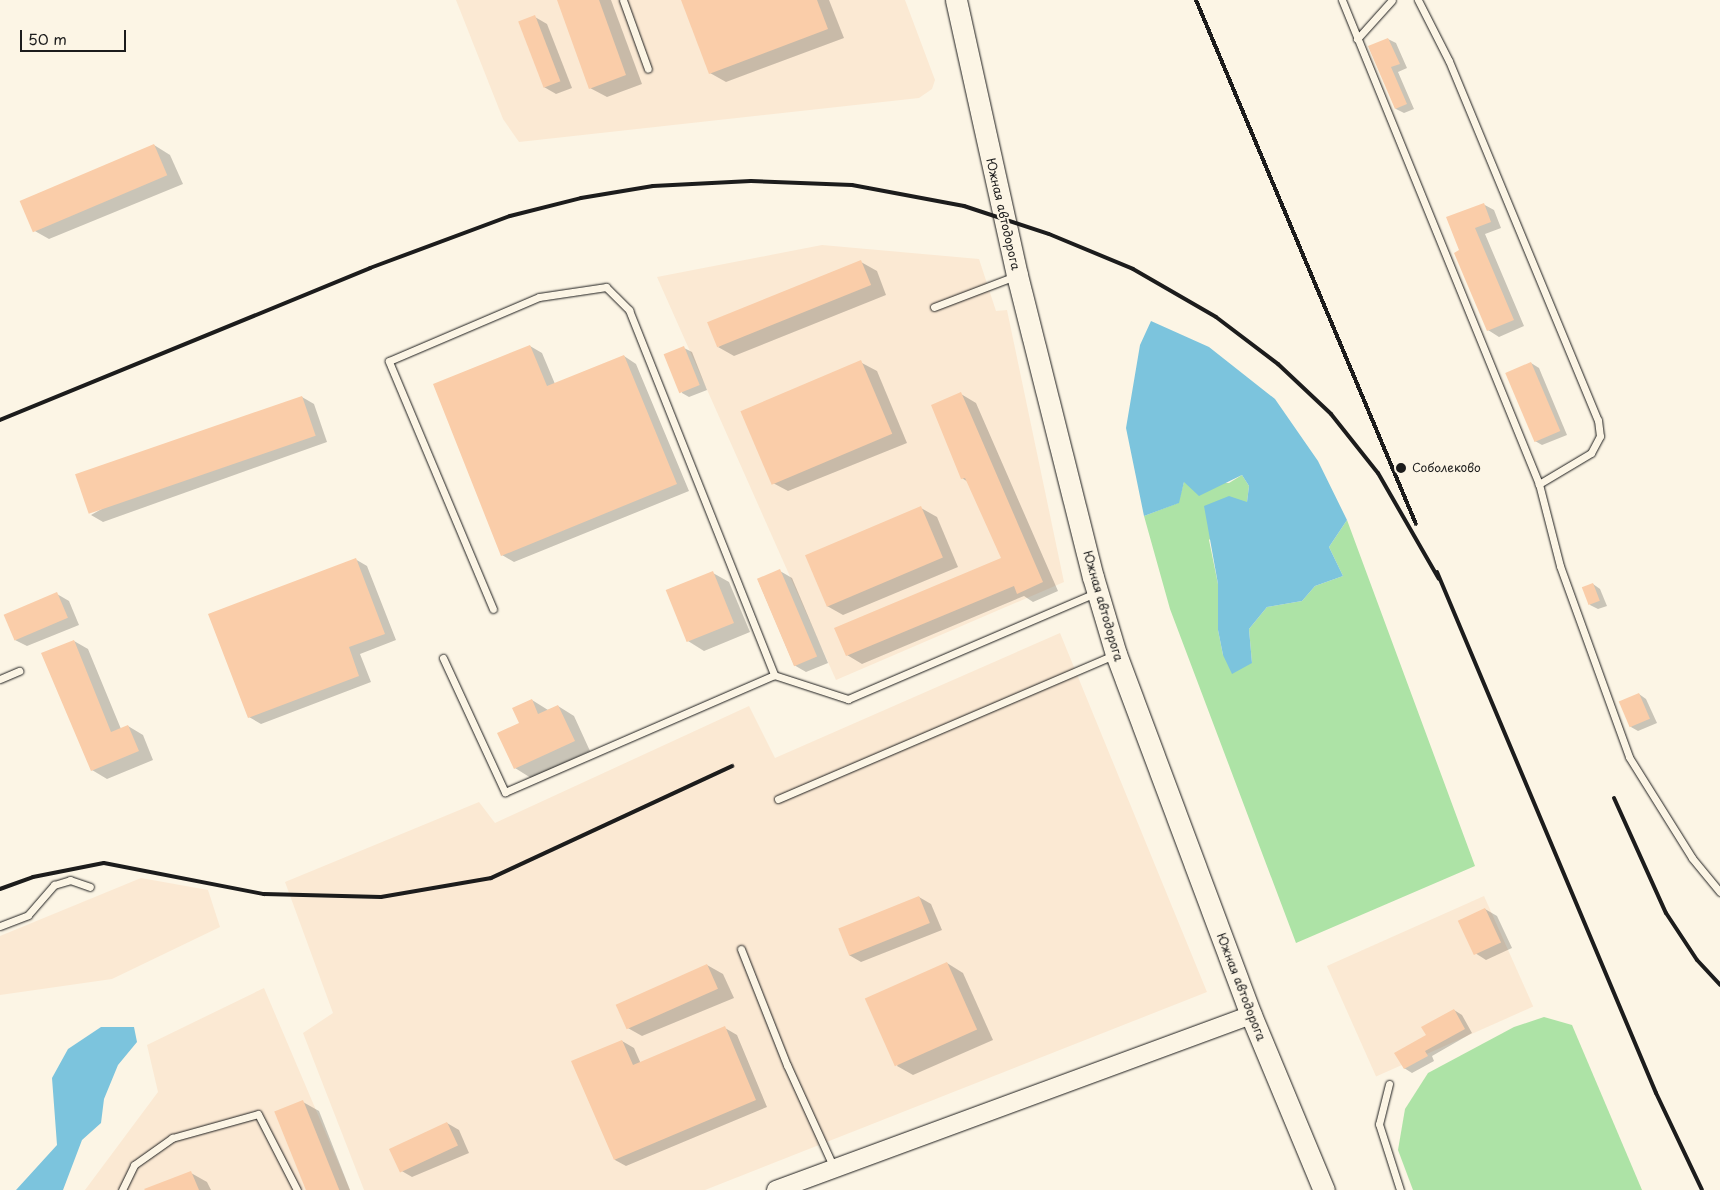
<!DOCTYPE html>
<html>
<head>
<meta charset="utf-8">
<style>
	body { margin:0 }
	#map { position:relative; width:1720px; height:1190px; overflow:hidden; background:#fcf5e5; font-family:"Playpen Sans",sans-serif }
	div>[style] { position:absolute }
	.built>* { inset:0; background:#fbe9d3; transform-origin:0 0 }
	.green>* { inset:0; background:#ade3a6 }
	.water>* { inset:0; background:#7cc4dd }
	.shadow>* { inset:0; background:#0003 }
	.building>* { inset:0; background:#facda9; transform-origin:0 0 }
	.roads { filter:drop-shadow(0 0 1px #1c1c1c) drop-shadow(0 0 1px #1c1c1c) }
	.service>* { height:7px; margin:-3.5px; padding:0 3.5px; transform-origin:3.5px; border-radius:3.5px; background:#fcf5e5 }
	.tertiary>* { height:18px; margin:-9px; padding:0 9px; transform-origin:9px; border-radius:9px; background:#fcf5e5 }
	.primary>* { height:21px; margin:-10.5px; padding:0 10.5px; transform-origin:10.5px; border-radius:10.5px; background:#fcf5e5 }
	.rail>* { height:4px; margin:-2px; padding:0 2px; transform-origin:2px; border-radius:2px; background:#1c1c1c }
	.dots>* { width:14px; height:14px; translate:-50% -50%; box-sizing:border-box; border:2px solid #fcf5e5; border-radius:50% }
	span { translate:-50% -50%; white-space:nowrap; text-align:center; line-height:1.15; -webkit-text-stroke:4px #fcf5e5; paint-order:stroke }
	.street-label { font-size:12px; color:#1c1c1c }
	.poi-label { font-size:12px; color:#1c1c1c }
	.left { translate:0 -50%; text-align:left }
	.scale { position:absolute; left:20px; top:30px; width:106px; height:22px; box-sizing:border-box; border:2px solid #1c1c1c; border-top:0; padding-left:6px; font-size:15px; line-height:18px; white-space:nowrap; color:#1c1c1c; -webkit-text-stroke:4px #fcf5e5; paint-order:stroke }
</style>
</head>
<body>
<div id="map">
	<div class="built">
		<i style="clip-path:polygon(456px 0,905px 0,935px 80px,932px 89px,919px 98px,519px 142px,503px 119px)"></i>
		<i style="clip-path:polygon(822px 245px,979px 259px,996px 311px,1007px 310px,1064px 582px,836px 680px,657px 277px)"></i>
		<i style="clip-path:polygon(1060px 633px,1207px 992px,705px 1190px,364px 1190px,303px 1033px,333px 1013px,285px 882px,479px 802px,495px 823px,749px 706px,775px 758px)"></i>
		<i style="clip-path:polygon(141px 878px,208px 890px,220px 927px,112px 979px,0 995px,0 936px)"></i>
		<i style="left:1484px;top:896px;width:121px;height:172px;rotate:66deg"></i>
		<i style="clip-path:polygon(264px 988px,350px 1190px,85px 1190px,158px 1092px,147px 1045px)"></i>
	</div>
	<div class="green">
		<i style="clip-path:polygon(1242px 475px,1249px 486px,1247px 502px,1209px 540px,1218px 584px,1218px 630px,1223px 655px,1252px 663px,1249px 629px,1267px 607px,1302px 601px,1315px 586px,1343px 576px,1329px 547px,1347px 520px,1475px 866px,1296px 943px,1170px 609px,1144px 516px,1178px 503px,1184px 482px,1229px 483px)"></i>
		<i style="clip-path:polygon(1544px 1017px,1572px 1025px,1642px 1190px,1413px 1190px,1398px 1150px,1405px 1109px,1428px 1073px,1514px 1027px)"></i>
	</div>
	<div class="water">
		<i style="clip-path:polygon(1151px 321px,1209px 347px,1275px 399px,1318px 461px,1347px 520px,1329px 547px,1343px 576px,1315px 586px,1302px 601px,1267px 607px,1249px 629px,1252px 663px,1232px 674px,1223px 655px,1218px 630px,1218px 584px,1204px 506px,1229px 496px,1247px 502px,1249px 486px,1242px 475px,1199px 496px,1184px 482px,1179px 503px,1144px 516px,1126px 428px,1140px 345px)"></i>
		<i style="clip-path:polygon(101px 1027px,134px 1027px,137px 1042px,118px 1065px,104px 1099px,101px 1123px,82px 1140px,63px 1190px,16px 1190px,57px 1145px,52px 1078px,68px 1049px)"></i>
	</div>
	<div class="shadow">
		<i style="clip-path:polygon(558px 0,611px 0,642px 84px,607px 97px,590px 88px)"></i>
		<i style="clip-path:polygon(683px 0,829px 0,844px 38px,726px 82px,710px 73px)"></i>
		<i style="clip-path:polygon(535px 17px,547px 24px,572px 88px,556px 94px,544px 87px)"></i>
		<i style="clip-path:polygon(1388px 39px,1396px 43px,1407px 68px,1398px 72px,1414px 109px,1404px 113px,1396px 109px,1369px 47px)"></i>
		<i style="clip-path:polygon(154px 145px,170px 155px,183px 184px,49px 239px,33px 230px)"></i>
		<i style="clip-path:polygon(1483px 204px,1494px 210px,1501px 228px,1485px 234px,1524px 326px,1499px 337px,1488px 330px,1460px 251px)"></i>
		<i style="clip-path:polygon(861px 262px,877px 271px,886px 295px,734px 356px,718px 347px)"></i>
		<i style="clip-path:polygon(530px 346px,542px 353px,555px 384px,624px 356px,636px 364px,689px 491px,514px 562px,502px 555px)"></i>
		<i style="clip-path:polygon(684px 348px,692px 352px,707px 390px,689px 397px,682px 393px)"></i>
		<i style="clip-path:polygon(860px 362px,877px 371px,907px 443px,788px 491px,771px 482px)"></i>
		<i style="clip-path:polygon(1531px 363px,1539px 368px,1567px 435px,1542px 445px,1535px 441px)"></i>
		<i style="clip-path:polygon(961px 394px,976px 403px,1058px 591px,1033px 602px,1024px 596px,862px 664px,847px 655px,1003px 559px,968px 482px,962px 478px)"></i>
		<i style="clip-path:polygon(302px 397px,314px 404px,327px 442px,103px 522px,91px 515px)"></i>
		<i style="clip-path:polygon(921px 508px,937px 517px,958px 567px,843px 615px,827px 606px)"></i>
		<i style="clip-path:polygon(355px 559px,367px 566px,396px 640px,360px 654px,371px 682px,261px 724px,249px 717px)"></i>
		<i style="clip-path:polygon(780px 571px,792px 578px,828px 663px,806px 672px,794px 665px,758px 580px)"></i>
		<i style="clip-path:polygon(713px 573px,729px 582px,750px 632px,704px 651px,688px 641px)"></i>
		<i style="clip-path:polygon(1593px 584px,1600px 589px,1607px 606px,1598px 609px,1590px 605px)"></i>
		<i style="clip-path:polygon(57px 594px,69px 601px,79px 625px,27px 646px,15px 640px)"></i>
		<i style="clip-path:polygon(74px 641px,88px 649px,121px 729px,128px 726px,143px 735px,153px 760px,107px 779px,92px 770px)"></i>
		<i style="clip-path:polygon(1639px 694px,1646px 699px,1657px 723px,1638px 731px,1631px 727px)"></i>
		<i style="clip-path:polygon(532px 700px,548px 710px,558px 706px,574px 716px,590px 751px,531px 778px,515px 768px)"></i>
		<i style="clip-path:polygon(919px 897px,931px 904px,942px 930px,861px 962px,849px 955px)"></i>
		<i style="clip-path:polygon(1485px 909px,1497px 916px,1512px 948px,1486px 960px,1475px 953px)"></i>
		<i style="clip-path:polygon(947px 963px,963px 973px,993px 1040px,913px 1075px,897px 1066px)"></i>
		<i style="clip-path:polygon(707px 965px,723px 974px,734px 998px,642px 1036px,626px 1027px)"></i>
		<i style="clip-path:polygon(1454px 1010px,1462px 1015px,1472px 1033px,1432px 1056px,1434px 1061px,1412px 1073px,1404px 1068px,1427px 1036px)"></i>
		<i style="clip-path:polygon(725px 1028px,737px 1035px,767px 1107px,626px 1166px,615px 1160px,622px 1041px,634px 1048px,641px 1064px)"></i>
		<i style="clip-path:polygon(303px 1102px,319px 1111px,350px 1190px,306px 1190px)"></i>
		<i style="clip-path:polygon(447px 1123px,459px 1130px,469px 1153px,412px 1177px,400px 1170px)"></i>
		<i style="clip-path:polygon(191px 1173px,207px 1182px,211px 1190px,145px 1190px)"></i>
	</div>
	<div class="building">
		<i style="clip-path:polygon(557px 0,599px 0,626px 75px,589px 89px)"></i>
		<i style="clip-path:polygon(681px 0,817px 0,828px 29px,709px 74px)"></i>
		<i style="left:535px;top:15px;width:71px;height:18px;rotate:69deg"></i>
		<i style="clip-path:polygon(1388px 38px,1400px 64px,1391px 67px,1407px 104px,1395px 109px,1368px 46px)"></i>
		<i style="left:154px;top:144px;width:34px;height:146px;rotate:67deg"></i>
		<i style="clip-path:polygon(1484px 203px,1491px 222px,1475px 228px,1514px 320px,1487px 331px,1454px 253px,1459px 250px,1446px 217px)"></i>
		<i style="left:861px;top:260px;width:27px;height:166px;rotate:68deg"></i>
		<i style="clip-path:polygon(530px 345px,547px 386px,624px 355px,677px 484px,501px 556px,433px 384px)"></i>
		<i style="left:684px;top:346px;width:42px;height:22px;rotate:68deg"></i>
		<i style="left:861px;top:360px;width:80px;height:131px;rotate:67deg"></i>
		<i style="left:1531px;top:362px;width:75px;height:28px;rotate:67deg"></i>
		<i style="clip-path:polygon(961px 392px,1043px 582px,1017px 594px,1014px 586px,846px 656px,834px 628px,1001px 558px,965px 478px,961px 479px,931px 405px)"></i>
		<i style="left:302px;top:396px;width:42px;height:240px;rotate:71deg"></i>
		<i style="left:921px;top:506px;width:56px;height:126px;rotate:67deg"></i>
		<i style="clip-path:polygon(356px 558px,385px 634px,349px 647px,359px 676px,248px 718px,208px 614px)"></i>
		<i style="left:780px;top:569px;width:95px;height:25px;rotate:67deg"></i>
		<i style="left:713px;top:571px;width:56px;height:51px;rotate:68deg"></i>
		<i style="left:1593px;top:583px;width:19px;height:12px;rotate:69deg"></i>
		<i style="left:57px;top:592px;width:28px;height:58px;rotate:67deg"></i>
		<i style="clip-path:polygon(74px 640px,111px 732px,128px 725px,139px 751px,91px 771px,41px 653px)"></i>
		<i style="left:1639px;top:693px;width:28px;height:22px;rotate:67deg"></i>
		<i style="clip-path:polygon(532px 699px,538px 714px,558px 705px,575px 741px,514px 769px,497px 733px,519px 723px,512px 708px)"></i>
		<i style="left:919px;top:896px;width:29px;height:87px;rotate:68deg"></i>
		<i style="left:1485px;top:908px;width:38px;height:30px;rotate:65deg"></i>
		<i style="left:947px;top:962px;width:74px;height:90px;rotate:66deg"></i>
		<i style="left:707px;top:964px;width:27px;height:100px;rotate:66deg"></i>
		<i style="clip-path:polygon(1454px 1009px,1465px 1029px,1425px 1051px,1428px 1056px,1404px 1069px,1394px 1053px,1426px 1035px,1421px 1027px)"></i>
		<i style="clip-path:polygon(725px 1026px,756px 1100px,614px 1160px,571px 1061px,622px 1040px,633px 1065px)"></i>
		<i style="left:303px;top:1100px;width:97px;height:31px;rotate:68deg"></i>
		<i style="left:447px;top:1122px;width:26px;height:64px;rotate:65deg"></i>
		<i style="clip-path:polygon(191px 1171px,199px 1190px,145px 1190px,144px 1189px)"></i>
	</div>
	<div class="roads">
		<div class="service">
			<i style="left:623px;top:0;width:73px;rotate:70.1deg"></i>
			<i style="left:1342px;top:0;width:523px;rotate:67.85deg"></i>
			<i style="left:1539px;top:484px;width:85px;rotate:75.6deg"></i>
			<i style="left:1560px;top:566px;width:203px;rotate:70.1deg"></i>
			<i style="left:1629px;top:757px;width:119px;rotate:58deg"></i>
			<i style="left:1692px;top:858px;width:44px;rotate:50.5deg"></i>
			<i style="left:1418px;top:0;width:68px;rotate:63.1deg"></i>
			<i style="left:1449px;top:61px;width:389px;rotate:67.5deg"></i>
			<i style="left:1598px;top:420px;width:16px;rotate:83deg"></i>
			<i style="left:1600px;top:436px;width:19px;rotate:118deg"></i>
			<i style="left:1591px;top:453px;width:61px;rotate:149.2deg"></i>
			<i style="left:1357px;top:39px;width:52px;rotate:-48.1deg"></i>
			<i style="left:934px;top:307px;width:87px;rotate:-20.9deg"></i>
			<i style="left:493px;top:609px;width:269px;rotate:-112.8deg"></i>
			<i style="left:389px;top:361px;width:163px;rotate:-23.1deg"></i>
			<i style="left:539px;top:297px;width:68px;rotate:-8.5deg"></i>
			<i style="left:606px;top:287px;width:33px;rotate:45deg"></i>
			<i style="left:629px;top:310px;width:393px;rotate:68.3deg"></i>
			<i style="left:443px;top:658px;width:148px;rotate:65.2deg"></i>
			<i style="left:505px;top:792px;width:293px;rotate:-23.5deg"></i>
			<i style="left:774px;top:675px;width:78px;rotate:18deg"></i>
			<i style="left:848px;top:699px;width:269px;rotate:-23.2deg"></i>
			<i style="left:0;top:679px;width:21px;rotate:-23deg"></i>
			<i style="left:778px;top:799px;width:366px;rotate:-23.2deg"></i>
			<i style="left:0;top:926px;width:30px;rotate:-21deg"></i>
			<i style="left:28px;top:915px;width:40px;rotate:-49deg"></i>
			<i style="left:54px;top:885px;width:17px;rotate:-17deg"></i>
			<i style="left:70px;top:880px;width:21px;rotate:19deg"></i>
			<i style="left:741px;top:949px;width:125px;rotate:68.4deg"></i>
			<i style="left:787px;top:1065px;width:113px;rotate:65.5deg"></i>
			<i style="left:1389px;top:1084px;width:41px;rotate:104deg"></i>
			<i style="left:1379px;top:1124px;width:69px;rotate:72.3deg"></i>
			<i style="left:122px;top:1190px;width:28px;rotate:-64deg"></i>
			<i style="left:134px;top:1165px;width:47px;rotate:-35.4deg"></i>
			<i style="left:172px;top:1138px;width:89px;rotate:-15.6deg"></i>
			<i style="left:258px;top:1114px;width:85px;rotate:62.8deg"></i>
		</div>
		<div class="tertiary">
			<i style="left:776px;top:1190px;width:506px;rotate:-20.22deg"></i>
		</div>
		<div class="primary">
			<i style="left:956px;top:0;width:282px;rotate:77.5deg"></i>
			<i style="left:1017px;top:275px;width:311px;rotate:75.9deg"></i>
			<i style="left:1093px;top:577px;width:80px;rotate:73.4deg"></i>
			<i style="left:1116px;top:654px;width:385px;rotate:69.5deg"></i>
			<i style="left:1251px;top:1015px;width:190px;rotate:67.4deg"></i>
		</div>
	</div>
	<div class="rail">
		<i style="left:1196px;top:0;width:568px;rotate:67.23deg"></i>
		<i style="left:0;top:420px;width:400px;rotate:-22.3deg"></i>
		<i style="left:370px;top:268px;width:149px;rotate:-20.4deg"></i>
		<i style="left:510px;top:216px;width:73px;rotate:-14.2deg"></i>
		<i style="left:581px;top:198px;width:73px;rotate:-9.5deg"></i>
		<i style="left:653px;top:186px;width:98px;rotate:-2.9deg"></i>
		<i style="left:751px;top:181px;width:101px;rotate:2.3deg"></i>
		<i style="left:852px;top:185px;width:114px;rotate:10.6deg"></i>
		<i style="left:964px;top:206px;width:89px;rotate:18.2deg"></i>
		<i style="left:1049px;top:234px;width:91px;rotate:22.6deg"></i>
		<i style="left:1133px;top:269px;width:96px;rotate:30deg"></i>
		<i style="left:1216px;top:317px;width:78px;rotate:37.2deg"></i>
		<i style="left:1278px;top:364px;width:73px;rotate:43.3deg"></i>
		<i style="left:1331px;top:414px;width:75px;rotate:51.5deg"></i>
		<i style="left:1378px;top:473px;width:122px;rotate:60.1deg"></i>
		<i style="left:1437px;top:572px;width:565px;rotate:67.2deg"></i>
		<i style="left:1656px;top:1093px;width:107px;rotate:64.6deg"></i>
		<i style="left:1614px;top:798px;width:126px;rotate:65.7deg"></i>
		<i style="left:1666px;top:913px;width:56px;rotate:56.6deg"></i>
		<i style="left:1697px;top:960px;width:34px;rotate:47deg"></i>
		<i style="left:0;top:889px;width:35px;rotate:-20deg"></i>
		<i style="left:33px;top:877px;width:72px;rotate:-11.2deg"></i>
		<i style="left:104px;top:863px;width:163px;rotate:11deg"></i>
		<i style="left:264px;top:894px;width:117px;rotate:1.5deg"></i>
		<i style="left:381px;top:897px;width:112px;rotate:-9.8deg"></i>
		<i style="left:491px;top:878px;width:266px;rotate:-24.9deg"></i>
	</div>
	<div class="dots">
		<i style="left:1401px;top:468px;background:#1c1c1c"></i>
	</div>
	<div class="street-label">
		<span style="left:1003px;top:214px;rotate:77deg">Южная автодорога</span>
		<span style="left:1103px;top:606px;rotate:74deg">Южная автодорога</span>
		<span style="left:1241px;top:987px;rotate:69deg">Южная автодорога</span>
	</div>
	<div class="poi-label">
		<span class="left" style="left:1412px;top:468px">Соболеково</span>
	</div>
	<div class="scale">50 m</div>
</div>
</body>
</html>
